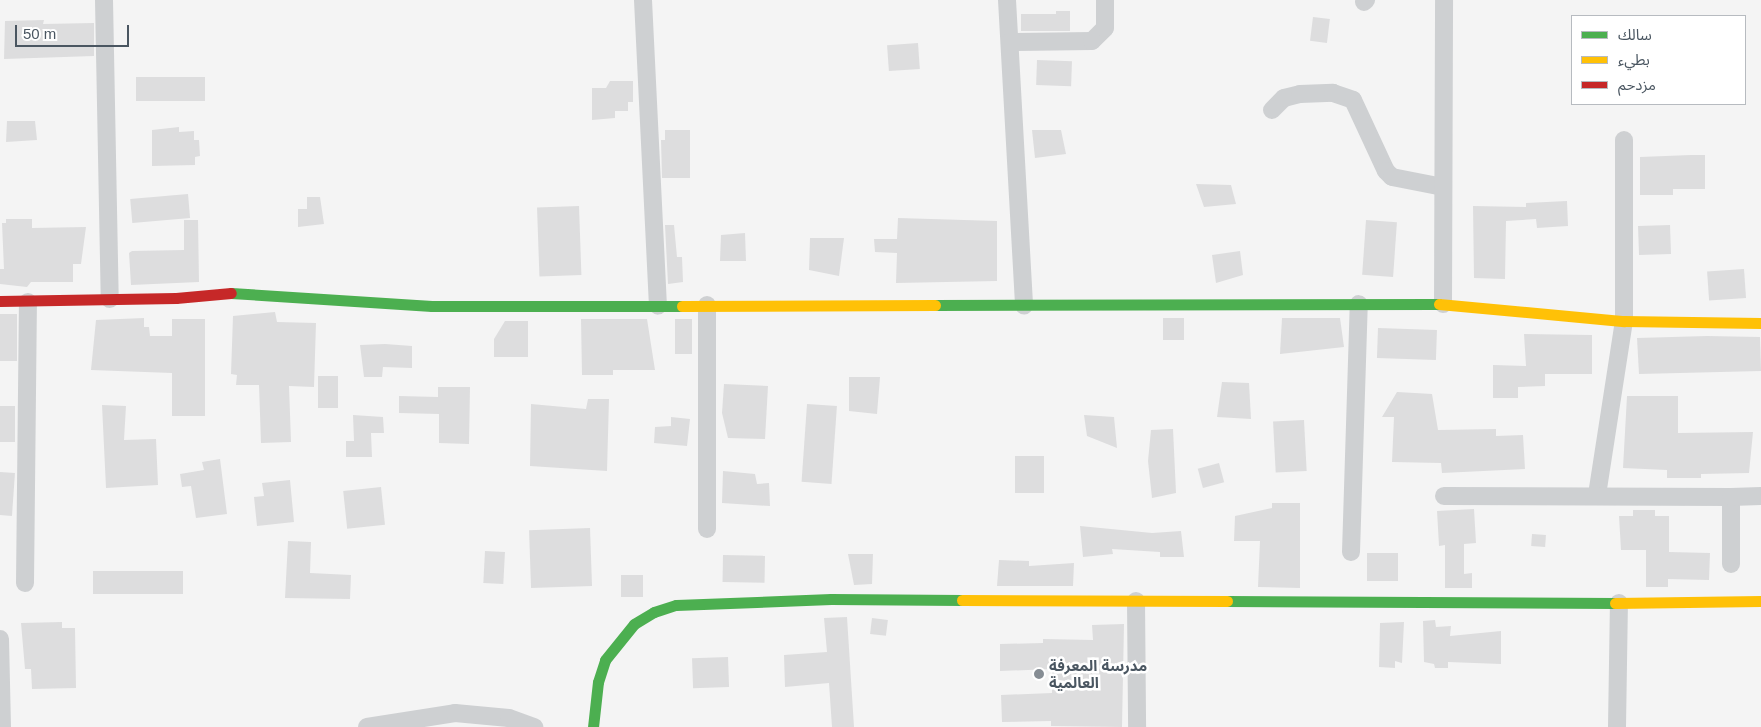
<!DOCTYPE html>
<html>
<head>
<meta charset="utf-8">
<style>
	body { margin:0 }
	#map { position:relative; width:1761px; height:727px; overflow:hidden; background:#f4f4f4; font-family:Arial,"Noto Sans Arabic",sans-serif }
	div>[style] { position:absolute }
	.building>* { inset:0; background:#ddddde; transform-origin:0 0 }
	.street>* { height:18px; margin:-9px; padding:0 9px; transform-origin:9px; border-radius:9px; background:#ced0d2 }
	.fast>* { height:11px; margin:-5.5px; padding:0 5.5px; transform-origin:5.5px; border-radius:5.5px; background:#4caf50 }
	.slow>* { height:11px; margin:-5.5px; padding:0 5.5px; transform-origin:5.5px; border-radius:5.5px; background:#ffc107 }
	.jam>* { height:11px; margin:-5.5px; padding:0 5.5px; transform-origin:5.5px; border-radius:5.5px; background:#c62828 }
	.dots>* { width:14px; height:14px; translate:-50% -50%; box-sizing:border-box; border:2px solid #fff; border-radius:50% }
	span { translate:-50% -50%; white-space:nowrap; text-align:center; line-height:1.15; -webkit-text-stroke:5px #fff; paint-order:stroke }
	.poi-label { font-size:15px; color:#4a5661; font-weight:700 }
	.left { translate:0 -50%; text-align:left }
	.legend { position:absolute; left:1571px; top:15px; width:175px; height:90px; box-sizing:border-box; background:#fff; border:1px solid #b7bbc0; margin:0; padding:6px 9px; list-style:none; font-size:15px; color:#4a5661 }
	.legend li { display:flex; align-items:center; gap:10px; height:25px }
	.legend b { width:25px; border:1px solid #b7bbc0 }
	.scale { position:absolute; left:15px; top:25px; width:114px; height:22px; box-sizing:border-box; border:2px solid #4a5661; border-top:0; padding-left:6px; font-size:15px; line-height:18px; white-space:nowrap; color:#4a5661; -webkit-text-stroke:4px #fff; paint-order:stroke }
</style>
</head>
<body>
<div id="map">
	<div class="building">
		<i style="clip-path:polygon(1056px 11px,1070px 11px,1070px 31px,1021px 31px,1021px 14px,1056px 14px)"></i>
		<i style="left:1313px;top:17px;width:17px;height:24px;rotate:7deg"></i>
		<i style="clip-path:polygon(44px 20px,43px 24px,94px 23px,94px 56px,4px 59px,5px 21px)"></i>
		<i style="left:918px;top:43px;width:26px;height:31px;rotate:86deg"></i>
		<i style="left:1037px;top:60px;width:35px;height:25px;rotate:2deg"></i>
		<i style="left:136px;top:77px;width:69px;height:24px"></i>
		<i style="clip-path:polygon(610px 81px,633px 81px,633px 102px,628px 102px,628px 111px,615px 111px,615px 118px,592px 120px,592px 88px,606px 88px)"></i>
		<i style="clip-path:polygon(7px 121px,35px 121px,37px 140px,6px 142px)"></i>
		<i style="clip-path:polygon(179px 127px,179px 132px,194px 131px,194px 140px,199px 140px,200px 156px,195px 157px,195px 165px,152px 166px,152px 130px)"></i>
		<i style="clip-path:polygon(665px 130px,690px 130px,690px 178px,662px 178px,661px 140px,665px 140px)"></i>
		<i style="clip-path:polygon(1032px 130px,1061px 130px,1066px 154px,1035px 158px)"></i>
		<i style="clip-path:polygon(1691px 155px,1705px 155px,1705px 189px,1673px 189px,1673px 195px,1640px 195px,1640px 157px)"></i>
		<i style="clip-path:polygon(1196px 184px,1231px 185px,1236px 204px,1204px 207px)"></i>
		<i style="left:188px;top:194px;width:24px;height:58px;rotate:85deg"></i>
		<i style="clip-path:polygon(307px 197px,320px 197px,324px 224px,298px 227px,298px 209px,307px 209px)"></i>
		<i style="clip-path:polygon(1567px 201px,1568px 226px,1537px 228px,1536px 219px,1506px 221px,1505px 279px,1474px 278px,1473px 206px,1526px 207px,1526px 203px)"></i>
		<i style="left:579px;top:206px;width:69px;height:42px;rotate:88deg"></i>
		<i style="clip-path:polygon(898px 218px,997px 221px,997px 281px,896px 283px,897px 253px,875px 252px,874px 239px,897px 239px)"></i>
		<i style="clip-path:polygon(6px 219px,32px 219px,32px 228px,86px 227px,81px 264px,73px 264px,73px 282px,31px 282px,27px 287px,0 284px,0 269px,4px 269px,2px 223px,6px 223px)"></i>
		<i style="clip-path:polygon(184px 220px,198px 220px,199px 282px,131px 285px,129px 253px,132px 251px,184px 250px)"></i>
		<i style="left:1366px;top:220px;width:31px;height:55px;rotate:4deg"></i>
		<i style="clip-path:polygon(665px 225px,674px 225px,677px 257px,682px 257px,683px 282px,668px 284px)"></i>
		<i style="left:1670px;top:225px;width:29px;height:32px;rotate:88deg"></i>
		<i style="clip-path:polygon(745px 233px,746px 261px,720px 261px,721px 235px)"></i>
		<i style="clip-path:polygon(810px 238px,844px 238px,839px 276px,809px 270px)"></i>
		<i style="clip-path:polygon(1240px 251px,1243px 275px,1216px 283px,1212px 255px)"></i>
		<i style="left:1744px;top:269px;width:29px;height:37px;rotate:86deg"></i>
		<i style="clip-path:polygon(275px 312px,277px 322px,316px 323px,314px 387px,289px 386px,291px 442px,261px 443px,259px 385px,236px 385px,237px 375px,231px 374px,233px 316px)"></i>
		<i style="left:17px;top:314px;width:47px;height:17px;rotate:90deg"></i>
		<i style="clip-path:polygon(144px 318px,144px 327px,149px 327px,150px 336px,172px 336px,172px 319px,205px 319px,205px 416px,172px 416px,172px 373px,91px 370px,96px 320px)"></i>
		<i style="left:1163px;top:318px;width:21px;height:22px"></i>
		<i style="clip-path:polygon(1282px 318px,1340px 318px,1344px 347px,1280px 354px)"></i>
		<i style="clip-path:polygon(581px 319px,647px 319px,655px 370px,613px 370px,613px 375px,582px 375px)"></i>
		<i style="left:675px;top:319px;width:17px;height:35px"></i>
		<i style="clip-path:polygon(505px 321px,528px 321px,528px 357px,494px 357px,494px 339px)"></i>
		<i style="left:1378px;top:328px;width:59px;height:30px;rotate:2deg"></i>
		<i style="clip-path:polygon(1524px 334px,1592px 335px,1592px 374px,1545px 374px,1545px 386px,1518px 387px,1518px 398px,1493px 398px,1493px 365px,1526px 366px)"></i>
		<i style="clip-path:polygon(1707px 336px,1760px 337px,1761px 371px,1639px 374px,1637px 338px)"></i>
		<i style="clip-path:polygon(385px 344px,412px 346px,412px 368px,383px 367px,382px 377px,364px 377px,360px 345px)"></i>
		<i style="left:318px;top:376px;width:20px;height:32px"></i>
		<i style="clip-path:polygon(849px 377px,880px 377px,877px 414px,849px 411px)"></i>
		<i style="clip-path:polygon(1222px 382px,1249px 383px,1251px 419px,1217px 417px)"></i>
		<i style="clip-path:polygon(724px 384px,768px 386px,765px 439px,728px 438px,722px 413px)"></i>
		<i style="clip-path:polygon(438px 387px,470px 387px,469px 444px,439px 443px,439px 414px,399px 413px,399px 396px,438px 397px)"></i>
		<i style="clip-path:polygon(1397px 392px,1432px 394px,1438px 430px,1496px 429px,1496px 436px,1523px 435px,1525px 469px,1442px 473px,1441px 463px,1392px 462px,1394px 417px,1382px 417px)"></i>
		<i style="clip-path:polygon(1627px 396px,1678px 396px,1678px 433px,1753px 432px,1749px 473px,1701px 474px,1701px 478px,1667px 478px,1667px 470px,1623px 468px)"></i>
		<i style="clip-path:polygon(588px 399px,609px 399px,607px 471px,530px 466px,531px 404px,586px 409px)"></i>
		<i style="left:807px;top:404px;width:30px;height:78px;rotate:4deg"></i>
		<i style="clip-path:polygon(102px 405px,126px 406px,124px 440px,156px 439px,158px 485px,106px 488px)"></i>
		<i style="left:0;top:406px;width:15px;height:36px"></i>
		<i style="clip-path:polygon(353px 415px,383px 417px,384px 433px,371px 433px,372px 457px,346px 457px,346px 441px,354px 441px)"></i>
		<i style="clip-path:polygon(1084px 415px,1114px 417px,1117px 448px,1087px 436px)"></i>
		<i style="clip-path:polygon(671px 417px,690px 419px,687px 446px,654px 443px,655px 427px,671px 426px)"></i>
		<i style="left:1304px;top:420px;width:51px;height:31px;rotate:87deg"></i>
		<i style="clip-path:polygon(1173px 429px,1176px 493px,1152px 498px,1148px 461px,1151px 430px)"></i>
		<i style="left:1044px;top:456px;width:37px;height:29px;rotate:90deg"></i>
		<i style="clip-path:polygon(220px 459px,227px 514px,196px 518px,191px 486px,182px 487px,180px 474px,204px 470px,202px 462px)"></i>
		<i style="left:1219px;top:463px;width:20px;height:22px;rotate:75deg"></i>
		<i style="clip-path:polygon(723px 471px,755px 474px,757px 484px,769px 483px,770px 506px,722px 503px)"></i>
		<i style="left:0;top:472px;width:15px;height:43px;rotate:4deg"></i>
		<i style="clip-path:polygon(290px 480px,294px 522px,257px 526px,254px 497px,264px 496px,262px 483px)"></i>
		<i style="left:381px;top:487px;width:38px;height:38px;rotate:84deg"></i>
		<i style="clip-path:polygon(1272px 503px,1300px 503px,1300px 588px,1258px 587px,1260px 541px,1234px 541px,1235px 516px,1272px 508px)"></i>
		<i style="clip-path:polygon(1474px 509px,1476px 543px,1464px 544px,1464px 574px,1472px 573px,1472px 588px,1445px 588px,1445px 545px,1439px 546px,1437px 511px)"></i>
		<i style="clip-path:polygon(1633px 510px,1655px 510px,1655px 516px,1669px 516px,1669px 552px,1710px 553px,1709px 580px,1668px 579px,1668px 587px,1646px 587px,1646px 550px,1621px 550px,1619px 516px,1633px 516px)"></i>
		<i style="clip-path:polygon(1080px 526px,1152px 533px,1181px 531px,1184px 557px,1160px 557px,1160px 552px,1112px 549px,1113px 554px,1083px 557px)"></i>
		<i style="left:590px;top:528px;width:58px;height:61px;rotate:88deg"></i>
		<i style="left:1532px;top:534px;width:14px;height:12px;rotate:4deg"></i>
		<i style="clip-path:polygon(288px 541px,311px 542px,310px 573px,351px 575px,350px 599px,285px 598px)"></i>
		<i style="left:485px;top:551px;width:20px;height:32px;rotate:3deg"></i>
		<i style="left:1398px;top:553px;width:28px;height:31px;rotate:90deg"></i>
		<i style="clip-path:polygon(848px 554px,873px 554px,872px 584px,854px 585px)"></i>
		<i style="left:723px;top:555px;width:42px;height:27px;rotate:1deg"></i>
		<i style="clip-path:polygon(999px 560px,1029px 561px,1029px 566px,1074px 563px,1073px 586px,997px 586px)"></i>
		<i style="left:93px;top:571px;width:90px;height:23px"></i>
		<i style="left:621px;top:575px;width:22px;height:22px"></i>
		<i style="clip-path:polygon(847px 617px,854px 727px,832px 727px,829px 683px,785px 687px,784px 655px,827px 652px,824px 618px)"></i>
		<i style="left:872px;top:618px;width:16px;height:16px;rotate:7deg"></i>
		<i style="clip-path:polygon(1435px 620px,1436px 627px,1451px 626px,1450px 636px,1501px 631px,1501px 664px,1448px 662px,1448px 668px,1435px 668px,1434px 664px,1424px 662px,1423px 621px)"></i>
		<i style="clip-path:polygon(62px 622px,62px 628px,75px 628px,76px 688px,32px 689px,31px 669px,25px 669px,21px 623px)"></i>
		<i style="clip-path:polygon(1404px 622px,1402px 663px,1395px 661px,1395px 668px,1379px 667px,1380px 623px)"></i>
		<i style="clip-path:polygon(1124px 624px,1122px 727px,1051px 726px,1051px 721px,1002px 722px,1001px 695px,1052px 693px,1052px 669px,1000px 671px,1000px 644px,1043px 643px,1043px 639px,1093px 640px,1092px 625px)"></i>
		<i style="left:728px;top:657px;width:30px;height:36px;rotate:88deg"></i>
	</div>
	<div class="street">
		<i style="left:104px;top:0;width:299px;rotate:88.9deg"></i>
		<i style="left:643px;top:0;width:306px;rotate:87.2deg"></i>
		<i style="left:1007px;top:0;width:306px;rotate:86.8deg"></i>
		<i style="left:1364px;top:2px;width:3px;rotate:-45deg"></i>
		<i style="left:1010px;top:42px;width:82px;rotate:-0.7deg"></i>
		<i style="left:1092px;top:41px;width:18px;rotate:-45deg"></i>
		<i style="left:1105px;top:28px;width:28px;rotate:-90deg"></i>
		<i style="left:1272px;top:110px;width:17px;rotate:-45deg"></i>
		<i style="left:1284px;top:98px;width:16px;rotate:-14deg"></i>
		<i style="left:1300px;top:94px;width:33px;rotate:-2deg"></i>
		<i style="left:1333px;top:93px;width:21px;rotate:19deg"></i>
		<i style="left:1353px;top:100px;width:78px;rotate:65.1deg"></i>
		<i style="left:1386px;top:171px;width:8px;rotate:45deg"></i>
		<i style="left:1392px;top:177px;width:52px;rotate:11.1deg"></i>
		<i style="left:1443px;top:304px;width:304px;rotate:-89.8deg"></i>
		<i style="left:707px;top:305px;width:224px;rotate:90deg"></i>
		<i style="left:1597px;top:495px;width:176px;rotate:-81.2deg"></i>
		<i style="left:1624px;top:321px;width:181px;rotate:-90deg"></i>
		<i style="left:1444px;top:496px;width:287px;rotate:0.2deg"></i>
		<i style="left:1731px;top:497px;width:67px;rotate:90deg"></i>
		<i style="left:1731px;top:497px;width:30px;rotate:-2deg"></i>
		<i style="left:1351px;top:552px;width:248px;rotate:-88.2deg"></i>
		<i style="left:25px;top:583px;width:281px;rotate:-89.4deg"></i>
		<i style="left:1136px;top:601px;width:126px;rotate:89.5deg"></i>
		<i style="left:0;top:639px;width:88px;rotate:88.7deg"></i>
		<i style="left:367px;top:727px;width:89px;rotate:-9deg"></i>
		<i style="left:455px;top:713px;width:54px;rotate:5.3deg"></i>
		<i style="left:509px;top:718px;width:27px;rotate:20deg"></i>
		<i style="left:1617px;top:727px;width:124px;rotate:-89.1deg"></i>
	</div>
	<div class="fast">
		<i style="left:231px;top:293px;width:201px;rotate:3.7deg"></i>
		<i style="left:432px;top:306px;width:250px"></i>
		<i style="left:935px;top:305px;width:504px;rotate:-0.11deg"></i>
		<i style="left:1227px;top:601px;width:388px;rotate:0.3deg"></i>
		<i style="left:593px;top:727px;width:45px;rotate:-83.7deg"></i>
		<i style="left:598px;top:682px;width:23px;rotate:-72deg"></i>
		<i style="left:605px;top:660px;width:46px;rotate:-51.1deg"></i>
		<i style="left:634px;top:624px;width:23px;rotate:-31deg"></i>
		<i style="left:654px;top:612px;width:23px;rotate:-18deg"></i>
		<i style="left:676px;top:605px;width:155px;rotate:-2.2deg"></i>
		<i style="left:831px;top:599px;width:131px;rotate:0.4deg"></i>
	</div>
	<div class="slow">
		<i style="left:1439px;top:304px;width:186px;rotate:5.3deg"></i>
		<i style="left:1624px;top:321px;width:137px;rotate:0.8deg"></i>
		<i style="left:682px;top:306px;width:253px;rotate:-0.2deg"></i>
		<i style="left:962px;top:600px;width:265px;rotate:0.2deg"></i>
		<i style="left:1615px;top:603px;width:146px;rotate:-0.8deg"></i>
	</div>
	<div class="jam">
		<i style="left:0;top:301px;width:176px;rotate:-1deg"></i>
		<i style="left:176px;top:298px;width:55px;rotate:-5.2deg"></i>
	</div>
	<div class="dots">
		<i style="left:1039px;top:674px;background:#868d94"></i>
	</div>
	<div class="poi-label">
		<span class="left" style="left:1049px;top:674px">مدرسة المعرفة<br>العالمية</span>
	</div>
	<ul class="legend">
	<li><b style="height:6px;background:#4caf50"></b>سالك</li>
	<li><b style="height:6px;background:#ffc107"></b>بطيء</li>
	<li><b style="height:6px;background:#c62828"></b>مزدحم</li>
	</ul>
	<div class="scale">50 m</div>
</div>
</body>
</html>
